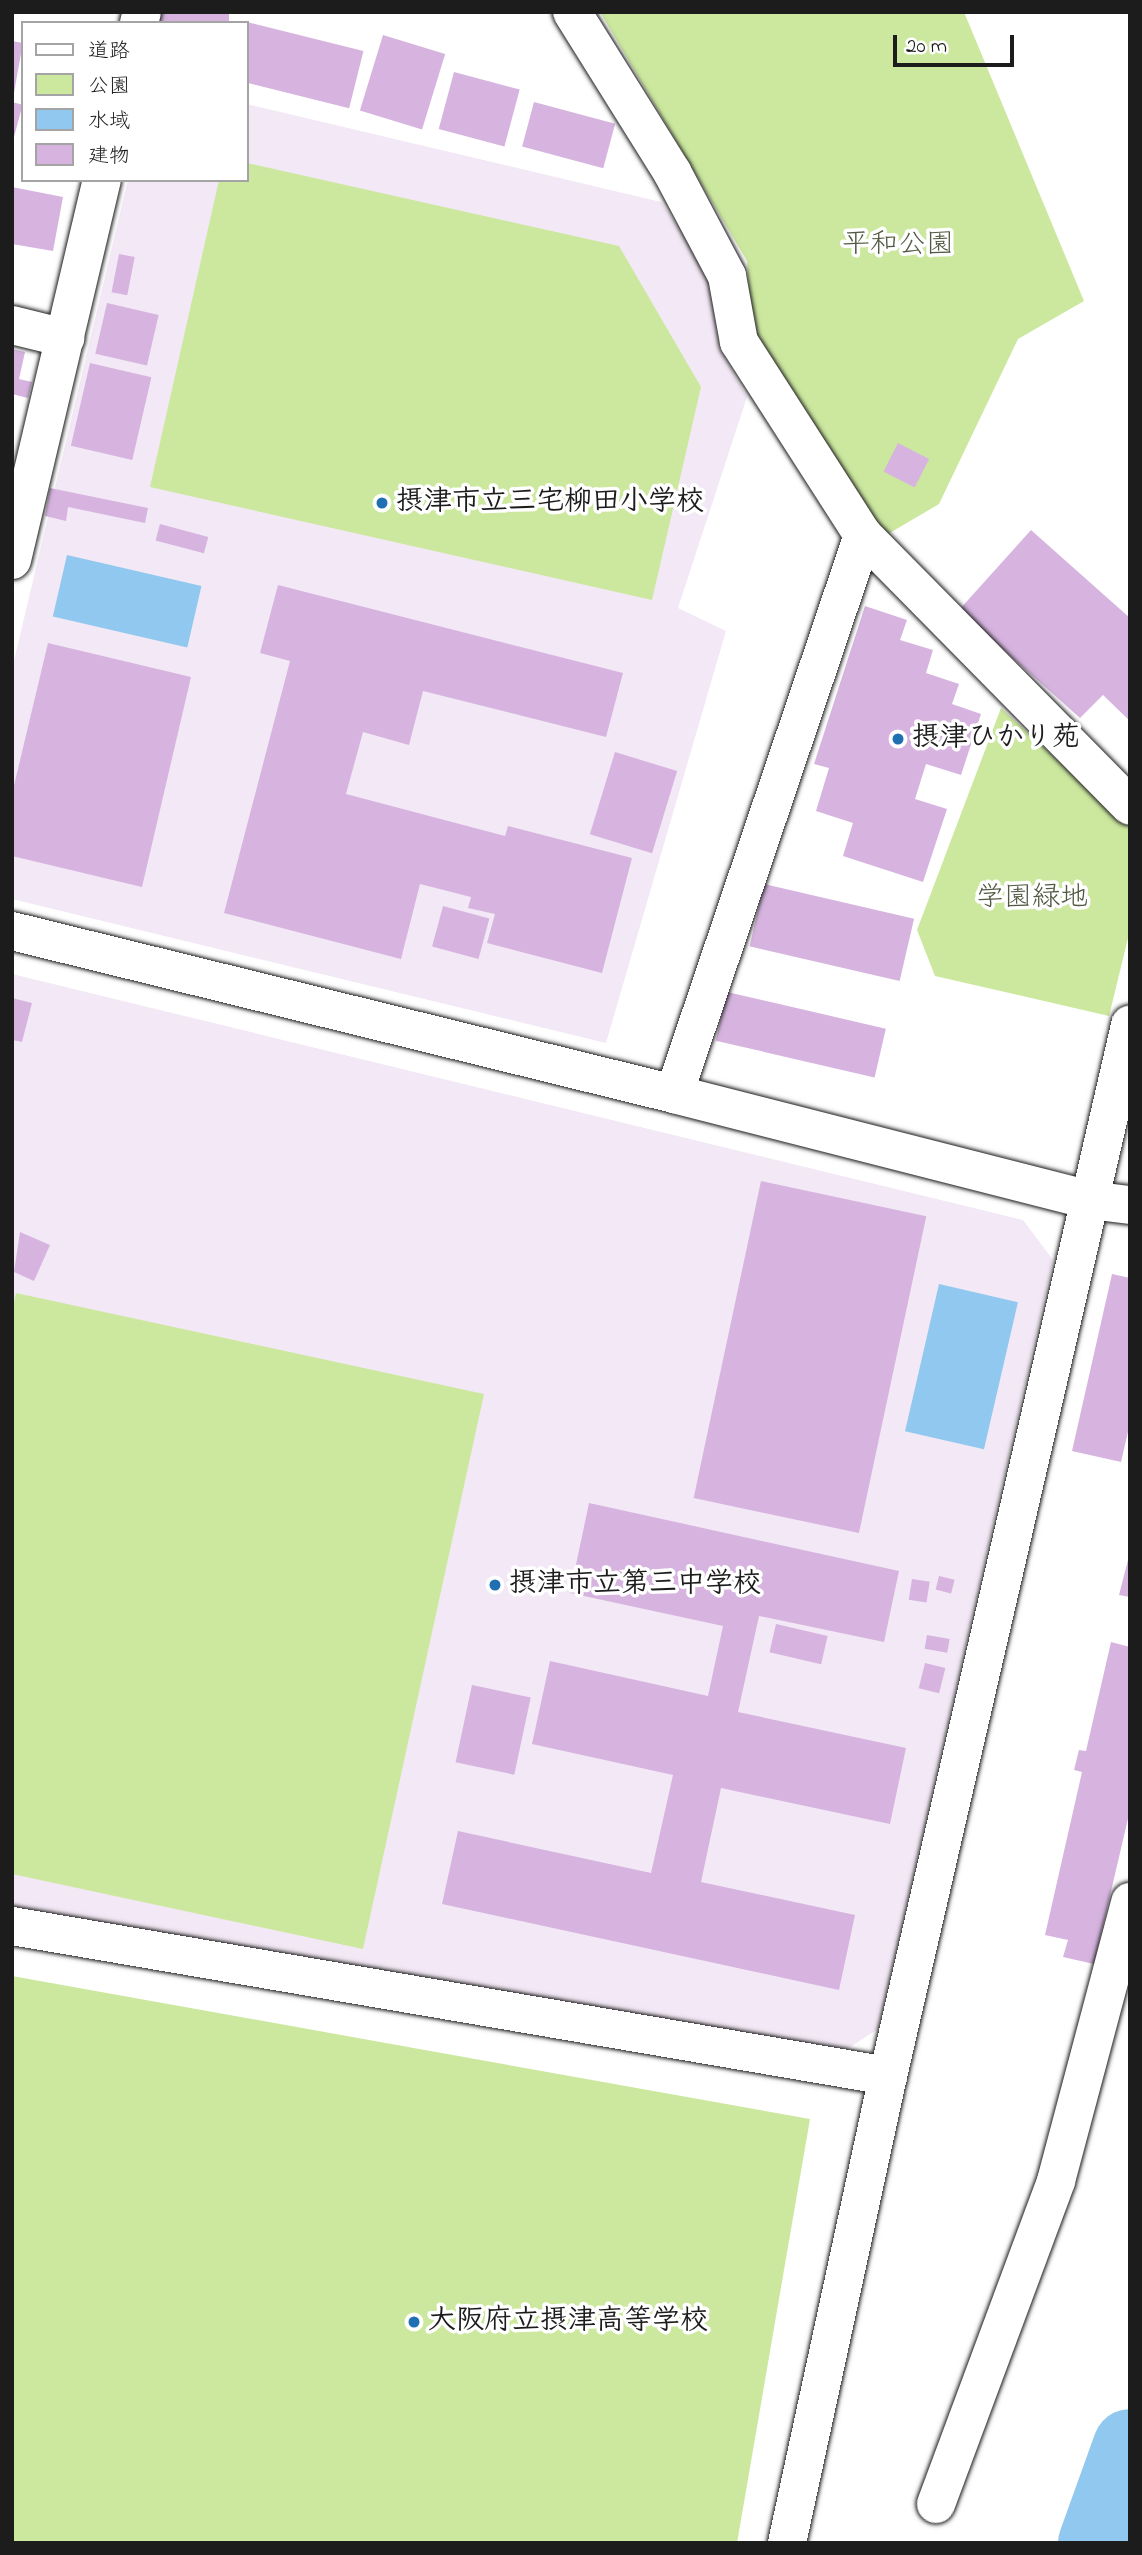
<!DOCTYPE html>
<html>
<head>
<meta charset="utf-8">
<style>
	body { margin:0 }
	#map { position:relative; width:1142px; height:2555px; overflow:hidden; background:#fff; font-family:"Indie Flower","Klee One",sans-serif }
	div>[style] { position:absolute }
	.built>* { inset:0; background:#f3e8f5 }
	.green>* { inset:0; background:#cce89f }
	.water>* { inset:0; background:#91c8ef; transform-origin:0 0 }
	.river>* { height:74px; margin:-37px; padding:0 37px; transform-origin:37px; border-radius:37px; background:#91c8ef }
	.building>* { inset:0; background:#d6b4df; transform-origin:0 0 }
	.roads { filter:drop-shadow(0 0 2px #1c1c1c) drop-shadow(0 0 2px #1c1c1c) }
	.minor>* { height:38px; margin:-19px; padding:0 19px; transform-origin:19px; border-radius:19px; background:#fff }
	.dots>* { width:19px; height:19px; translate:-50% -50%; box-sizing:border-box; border:4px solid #fff; border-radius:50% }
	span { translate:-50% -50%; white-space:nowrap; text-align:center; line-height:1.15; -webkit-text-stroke:7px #fff; paint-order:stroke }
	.park-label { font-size:28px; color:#515943 }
	.poi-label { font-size:28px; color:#1c1c1c; font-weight:700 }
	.left { translate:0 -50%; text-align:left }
	.frame { position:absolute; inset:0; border:14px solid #1c1c1c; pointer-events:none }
	.legend { position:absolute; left:21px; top:21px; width:228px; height:161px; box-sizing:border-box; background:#fff; border:2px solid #a4a4a4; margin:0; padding:9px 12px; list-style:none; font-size:21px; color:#1c1c1c }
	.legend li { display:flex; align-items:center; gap:14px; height:35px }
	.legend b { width:35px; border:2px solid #a4a4a4 }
	.scale { position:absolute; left:893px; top:35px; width:121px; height:32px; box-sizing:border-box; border:4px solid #1c1c1c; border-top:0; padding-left:9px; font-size:21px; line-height:24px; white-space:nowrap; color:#1c1c1c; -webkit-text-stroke:5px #fff; paint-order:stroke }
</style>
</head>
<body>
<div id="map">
	<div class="built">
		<i style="clip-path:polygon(247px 104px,661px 202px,708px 270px,719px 348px,747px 397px,678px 608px,726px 631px,606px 1043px,12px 899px,12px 669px,128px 180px,247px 180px)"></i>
		<i style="clip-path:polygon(12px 974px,1023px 1220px,1053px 1260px,878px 2029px,844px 2051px,12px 1911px)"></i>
	</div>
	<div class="green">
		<i style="clip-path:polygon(600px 12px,964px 12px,1084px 301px,1018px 339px,939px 504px,888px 534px,858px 502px,752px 329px,747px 261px)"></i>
		<i style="clip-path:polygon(247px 163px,619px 246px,701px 387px,652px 600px,150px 487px,219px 180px,247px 180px)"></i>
		<i style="clip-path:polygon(1001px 708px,1130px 827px,1130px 930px,1109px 1016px,935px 976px,917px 930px)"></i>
		<i style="clip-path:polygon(16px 1293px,484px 1394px,363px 1949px,12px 1874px,12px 1312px)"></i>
		<i style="clip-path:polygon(12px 1976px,810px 2119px,737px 2543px,12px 2543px)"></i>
	</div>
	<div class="water">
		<i style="left:67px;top:555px;width:138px;height:63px;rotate:13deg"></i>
		<i style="left:939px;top:1284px;width:81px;height:151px;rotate:13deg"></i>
	</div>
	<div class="river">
		<i style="left:1095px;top:2543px;width:103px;rotate:-70.2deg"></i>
	</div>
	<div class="building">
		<i style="left:159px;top:12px;width:70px;height:11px"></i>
		<i style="left:247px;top:22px;width:120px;height:59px;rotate:14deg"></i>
		<i style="left:383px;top:35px;width:65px;height:79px;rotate:17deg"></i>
		<i style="left:12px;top:41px;width:11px;height:53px;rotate:10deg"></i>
		<i style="left:454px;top:72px;width:68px;height:59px;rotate:15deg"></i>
		<i style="left:12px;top:102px;width:11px;height:55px;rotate:15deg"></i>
		<i style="left:534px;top:102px;width:84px;height:46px;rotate:15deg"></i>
		<i style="clip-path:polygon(12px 187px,63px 197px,53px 251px,12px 244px)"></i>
		<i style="left:119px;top:254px;width:16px;height:39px;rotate:11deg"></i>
		<i style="left:107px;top:303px;width:53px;height:52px;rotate:13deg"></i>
		<i style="clip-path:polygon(12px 349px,25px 352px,19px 379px,32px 382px,28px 398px,12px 394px)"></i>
		<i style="left:90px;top:363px;width:63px;height:85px;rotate:13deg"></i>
		<i style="left:898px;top:443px;width:35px;height:32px;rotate:27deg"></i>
		<i style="clip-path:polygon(50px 488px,148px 508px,145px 523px,68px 507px,66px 521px,45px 516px)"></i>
		<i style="left:160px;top:524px;width:50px;height:17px;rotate:15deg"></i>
		<i style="clip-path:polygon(1031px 530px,1130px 618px,1130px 721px,1103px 695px,1080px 718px,959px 610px)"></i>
		<i style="clip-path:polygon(278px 585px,623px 673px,606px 737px,423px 691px,409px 745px,363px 732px,346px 794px,505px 836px,508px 826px,632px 858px,602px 973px,487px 943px,495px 914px,468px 908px,471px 897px,420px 884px,401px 959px,224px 913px,290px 661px,260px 653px)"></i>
		<i style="clip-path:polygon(865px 606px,907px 620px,900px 640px,933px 650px,926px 673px,959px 684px,952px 704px,981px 714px,961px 775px,926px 764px,915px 799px,947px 809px,923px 882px,843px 856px,853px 823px,816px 811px,829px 768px,814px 764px)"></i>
		<i style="clip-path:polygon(48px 643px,191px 677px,142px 887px,12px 856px,12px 794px)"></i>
		<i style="left:615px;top:752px;width:65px;height:86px;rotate:17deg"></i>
		<i style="left:764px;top:884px;width:154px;height:64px;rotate:13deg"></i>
		<i style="left:443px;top:906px;width:48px;height:42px;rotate:15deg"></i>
		<i style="left:727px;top:992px;width:163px;height:50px;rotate:13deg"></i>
		<i style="clip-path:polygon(12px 998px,32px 1003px,22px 1042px,12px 1040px)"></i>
		<i style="left:761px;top:1181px;width:169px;height:324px;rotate:12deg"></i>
		<i style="clip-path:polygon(20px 1232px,50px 1245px,34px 1281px,14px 1272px)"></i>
		<i style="clip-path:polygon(1112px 1274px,1130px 1278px,1130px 1423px,1121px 1462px,1072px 1451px)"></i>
		<i style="clip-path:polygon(589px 1503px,899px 1571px,884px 1642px,759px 1616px,738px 1712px,906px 1748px,890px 1824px,721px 1788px,701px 1882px,855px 1915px,839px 1990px,442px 1904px,458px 1831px,651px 1873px,673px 1775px,532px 1744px,550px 1661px,708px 1696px,723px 1626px,570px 1593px)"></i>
		<i style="clip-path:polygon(1129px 1556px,1130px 1556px,1130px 1597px,1119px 1595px)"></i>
		<i style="left:939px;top:1576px;width:16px;height:14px;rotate:14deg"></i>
		<i style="left:912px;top:1579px;width:18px;height:21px;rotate:9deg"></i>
		<i style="left:776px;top:1624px;width:53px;height:29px;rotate:13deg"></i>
		<i style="left:927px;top:1635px;width:23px;height:14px;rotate:10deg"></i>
		<i style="clip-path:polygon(1111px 1642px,1130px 1647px,1130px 1810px,1094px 1964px,1063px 1957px,1068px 1940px,1045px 1935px,1082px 1772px,1074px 1770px,1079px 1750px,1086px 1751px)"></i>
		<i style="left:925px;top:1663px;width:21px;height:26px;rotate:14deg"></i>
		<i style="left:472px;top:1685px;width:60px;height:79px;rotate:12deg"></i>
	</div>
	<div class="roads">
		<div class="minor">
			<i style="left:572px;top:12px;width:189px;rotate:58deg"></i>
			<i style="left:672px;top:172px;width:118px;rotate:62.1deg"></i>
			<i style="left:727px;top:276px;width:67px;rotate:79.7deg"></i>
			<i style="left:739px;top:342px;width:229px;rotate:57.3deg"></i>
			<i style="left:863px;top:535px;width:380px;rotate:45.4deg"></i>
			<i style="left:139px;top:23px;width:11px;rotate:-75deg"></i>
			<i style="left:12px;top:325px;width:55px;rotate:13.8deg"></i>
			<i style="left:12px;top:560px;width:391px;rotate:-76.7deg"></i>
			<i style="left:12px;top:931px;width:682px;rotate:13.83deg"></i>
			<i style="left:674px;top:1094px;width:428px;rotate:14.3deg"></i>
			<i style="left:1089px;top:1200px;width:41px;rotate:7deg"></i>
			<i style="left:674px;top:1094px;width:590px;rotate:-71.32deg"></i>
			<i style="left:12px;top:1926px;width:889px;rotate:9.72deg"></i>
			<i style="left:936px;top:2504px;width:345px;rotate:-69.6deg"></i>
			<i style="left:1056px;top:2181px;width:289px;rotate:-75.1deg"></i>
			<i style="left:787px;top:2543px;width:478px;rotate:-77.8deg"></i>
			<i style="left:888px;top:2076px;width:1079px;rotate:-77.03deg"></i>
		</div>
	</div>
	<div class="dots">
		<i style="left:382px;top:503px;background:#1f6fb2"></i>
		<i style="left:898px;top:739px;background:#1f6fb2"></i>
		<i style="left:495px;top:1585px;background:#1f6fb2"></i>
		<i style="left:414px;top:2322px;background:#1f6fb2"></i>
	</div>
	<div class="park-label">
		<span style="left:898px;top:246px">平和公園</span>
		<span style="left:1032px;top:899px">学園緑地</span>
	</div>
	<div class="poi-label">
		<span class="left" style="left:396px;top:503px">摂津市立三宅柳田小学校</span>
		<span class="left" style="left:912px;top:739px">摂津ひかり苑</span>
		<span class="left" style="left:509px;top:1585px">摂津市立第三中学校</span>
		<span class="left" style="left:428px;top:2322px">大阪府立摂津高等学校</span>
	</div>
	<div class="frame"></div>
	<ul class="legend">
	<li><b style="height:9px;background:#fff"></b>道路</li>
	<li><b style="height:19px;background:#cce89f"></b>公園</li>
	<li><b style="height:19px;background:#91c8ef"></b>水域</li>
	<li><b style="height:19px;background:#d6b4df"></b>建物</li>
	</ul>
	<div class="scale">20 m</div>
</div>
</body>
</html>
